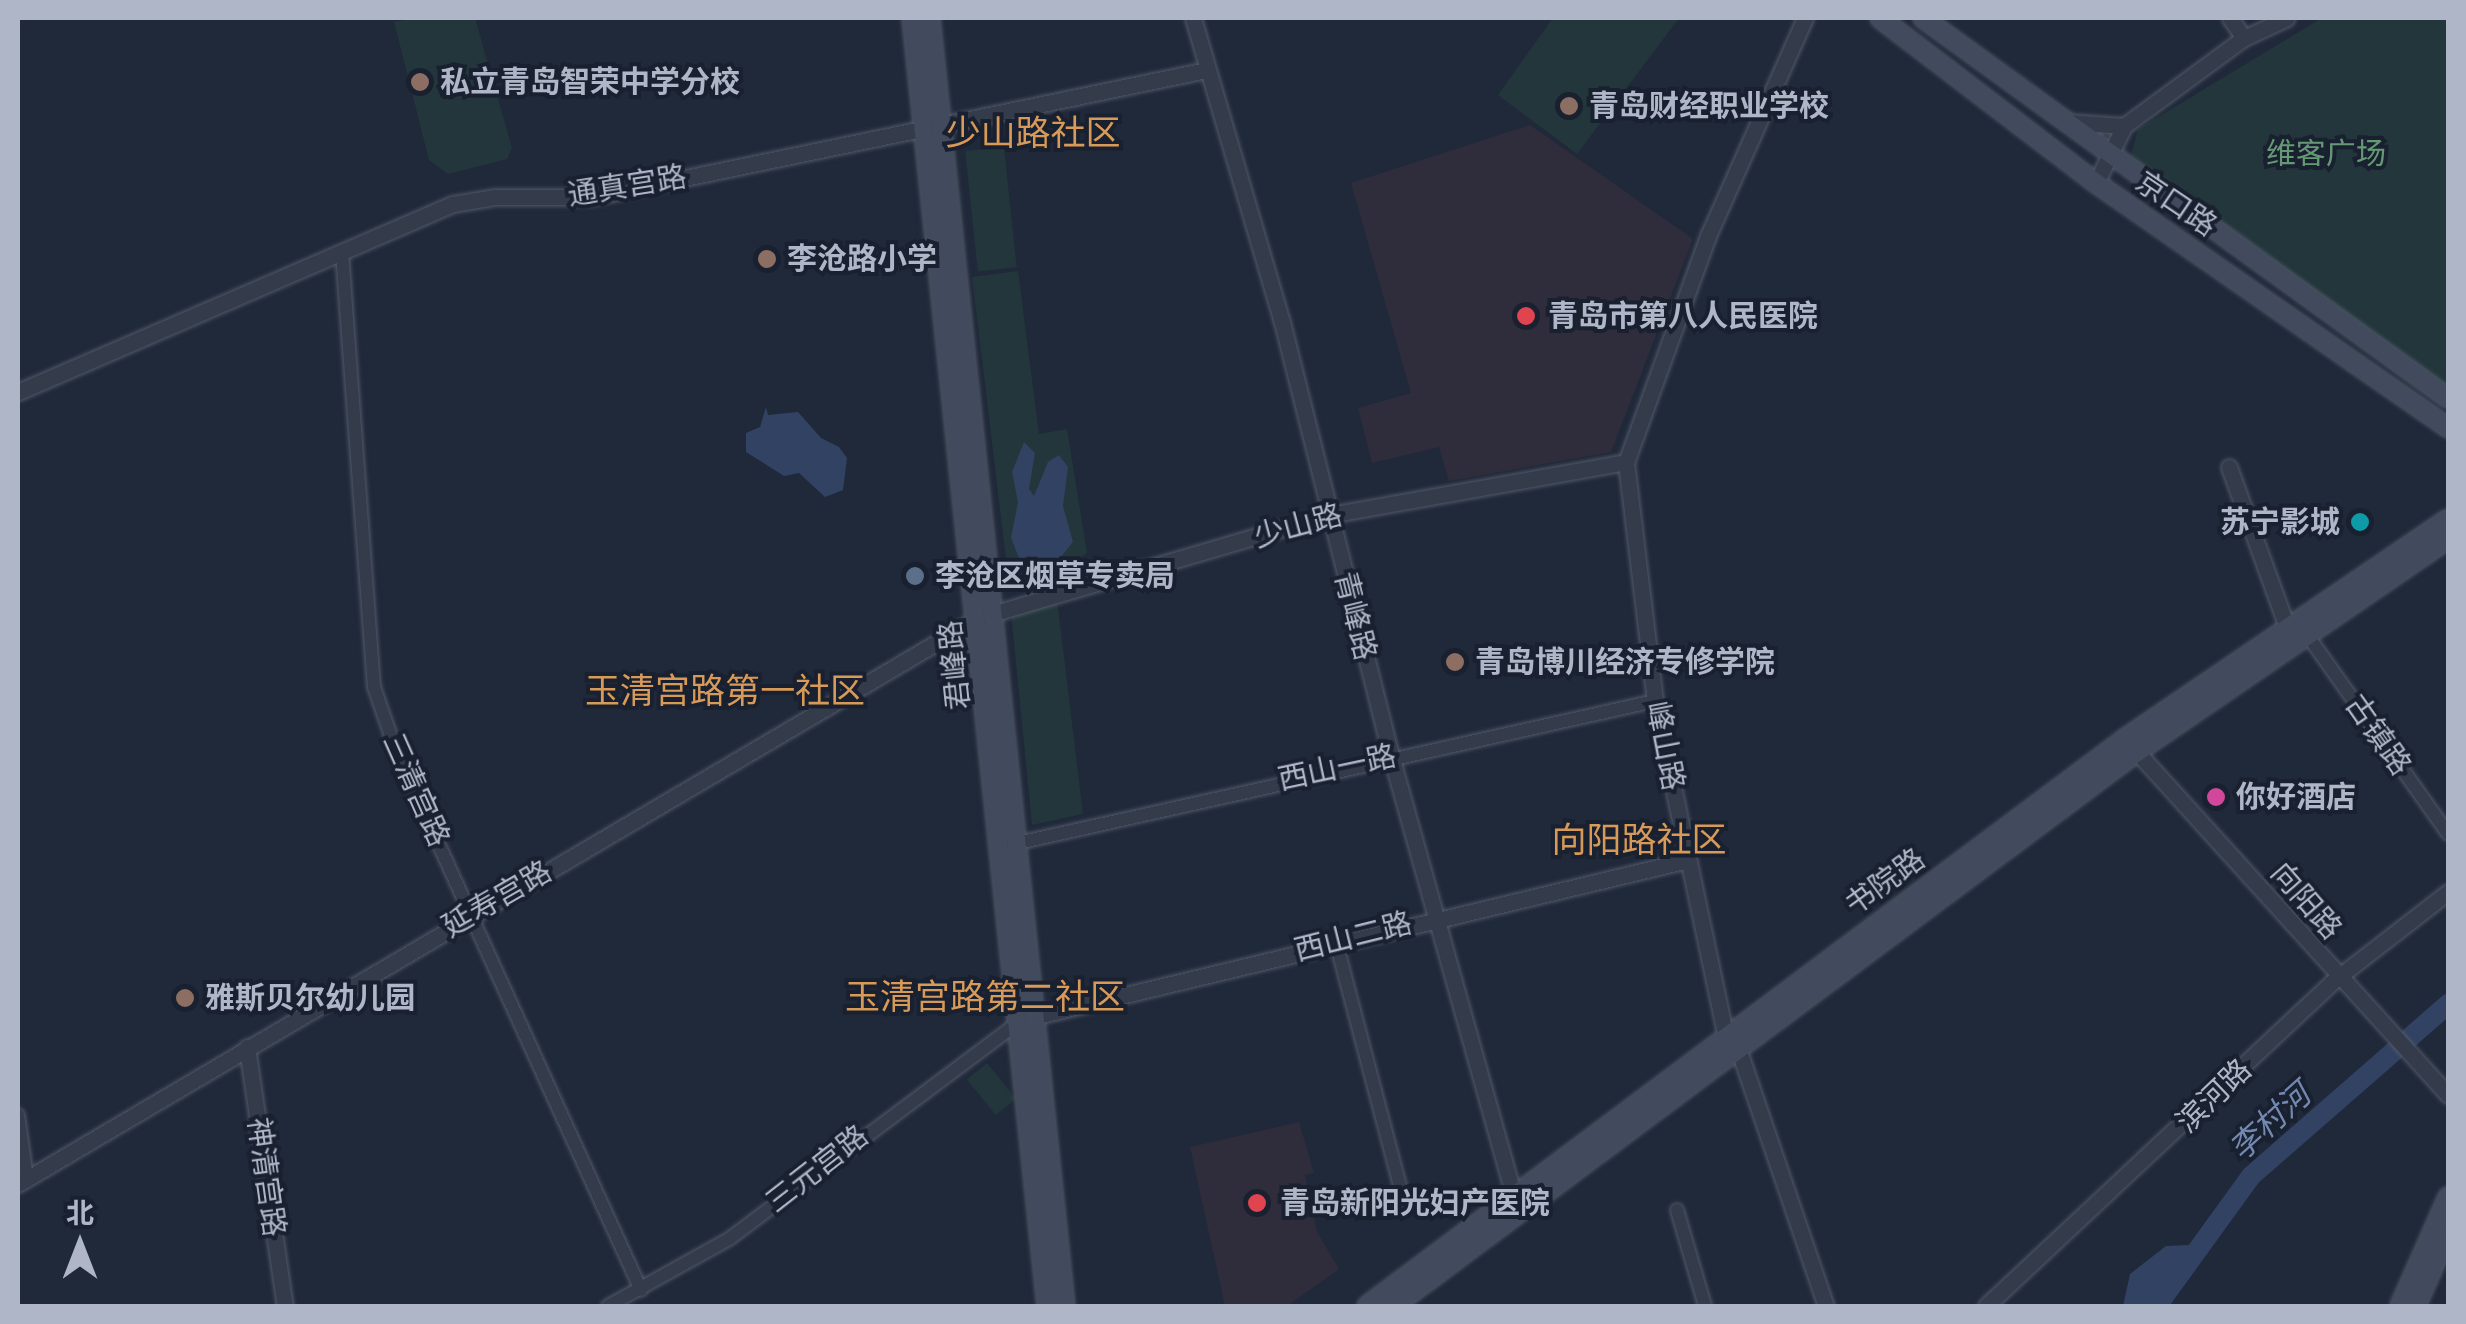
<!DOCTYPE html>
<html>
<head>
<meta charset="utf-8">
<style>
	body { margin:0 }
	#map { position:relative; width:2466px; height:1324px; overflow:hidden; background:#20293a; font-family:"DM Sans","Noto Sans SC",sans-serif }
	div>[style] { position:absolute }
	.medical>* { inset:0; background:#2f2c3b }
	.green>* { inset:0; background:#22363b; transform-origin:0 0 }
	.water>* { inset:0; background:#324263 }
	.river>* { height:20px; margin:-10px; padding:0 10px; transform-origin:10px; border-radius:10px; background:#324263 }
	.roads { filter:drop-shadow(0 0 2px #515968) drop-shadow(0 0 2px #515968) }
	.minor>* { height:12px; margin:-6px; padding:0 6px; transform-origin:6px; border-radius:6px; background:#343b4a }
	.tertiary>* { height:15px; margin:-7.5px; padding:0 7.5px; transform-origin:7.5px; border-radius:7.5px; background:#343b4a }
	.secondary>* { height:18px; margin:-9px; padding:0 9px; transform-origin:9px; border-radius:9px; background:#424a5e }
	.dots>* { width:28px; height:28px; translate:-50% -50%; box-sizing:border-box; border:5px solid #19202f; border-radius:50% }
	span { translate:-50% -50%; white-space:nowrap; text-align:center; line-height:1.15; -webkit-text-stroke:8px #19202f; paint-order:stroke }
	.poi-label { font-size:30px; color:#aeb6c7; font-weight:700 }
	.left { translate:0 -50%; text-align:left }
	.right { translate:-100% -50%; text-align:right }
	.park-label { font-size:30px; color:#659975 }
	.street-label { font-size:30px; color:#aeb6c7 }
	.water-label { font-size:32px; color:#7489b1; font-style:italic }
	.quarter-label { font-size:35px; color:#d89a58 }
	.frame { position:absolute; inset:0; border:20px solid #aeb6c7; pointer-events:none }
	.north { position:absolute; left:30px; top:1194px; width:100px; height:100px; -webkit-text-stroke:8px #19202f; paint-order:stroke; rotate:0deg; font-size:28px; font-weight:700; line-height:40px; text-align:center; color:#aeb6c7 }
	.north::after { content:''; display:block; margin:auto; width:35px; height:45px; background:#aeb6c7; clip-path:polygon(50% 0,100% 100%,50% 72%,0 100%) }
</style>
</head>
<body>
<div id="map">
	<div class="medical">
		<i style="clip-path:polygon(1530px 125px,1693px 239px,1611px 452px,1449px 481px,1439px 447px,1372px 463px,1358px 408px,1411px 393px,1351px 183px)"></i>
		<i style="clip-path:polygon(1299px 1122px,1314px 1173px,1305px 1175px,1317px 1232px,1339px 1269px,1287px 1306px,1225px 1306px,1190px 1147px)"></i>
	</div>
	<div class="green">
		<i style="clip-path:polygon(416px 18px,475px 18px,512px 148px,507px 159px,448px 174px,429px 160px,394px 22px)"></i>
		<i style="clip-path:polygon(1553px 18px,1679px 18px,1577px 154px,1498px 95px)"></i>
		<i style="clip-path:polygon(2322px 18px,2448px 18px,2448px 393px,2130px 160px,2138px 129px)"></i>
		<i style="left:1004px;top:147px;width:121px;height:39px;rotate:84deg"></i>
		<i style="clip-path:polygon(1018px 271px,1039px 434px,1067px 429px,1087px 553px,1054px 575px,1009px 584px,972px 277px)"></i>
		<i style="clip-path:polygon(1057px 599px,1083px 814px,1032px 825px,1011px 612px)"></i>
		<i style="left:987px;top:1063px;width:46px;height:26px;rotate:51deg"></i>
	</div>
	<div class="water">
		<i style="clip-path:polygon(766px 407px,768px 415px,798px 412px,821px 438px,839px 447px,847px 458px,843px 490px,825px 497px,799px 473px,784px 476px,746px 452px,746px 433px,760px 427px)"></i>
		<i style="clip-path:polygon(1024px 442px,1035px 453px,1029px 489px,1034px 496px,1048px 462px,1059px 455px,1068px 467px,1063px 506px,1073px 542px,1061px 557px,1023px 568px,1011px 538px,1018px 502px,1012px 472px)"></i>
		<i style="clip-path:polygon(2211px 1244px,2166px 1306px,2123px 1306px,2130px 1274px,2166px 1246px)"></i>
	</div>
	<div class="river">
		<i style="left:2157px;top:1306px;width:160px;rotate:-54.1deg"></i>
		<i style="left:2251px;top:1176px;width:262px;rotate:-41.1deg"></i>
	</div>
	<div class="roads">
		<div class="minor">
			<i style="left:342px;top:252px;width:436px;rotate:85.8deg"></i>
			<i style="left:374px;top:687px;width:65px;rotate:71deg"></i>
			<i style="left:395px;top:748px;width:595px;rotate:65.59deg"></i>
			<i style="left:2308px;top:636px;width:242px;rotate:54.7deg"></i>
			<i style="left:1009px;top:845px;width:662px;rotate:-12.57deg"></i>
			<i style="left:1336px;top:942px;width:272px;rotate:75.3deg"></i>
			<i style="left:18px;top:1115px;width:64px;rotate:81.9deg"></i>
			<i style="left:1677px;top:1210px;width:100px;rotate:73.7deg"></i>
			<i style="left:608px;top:1306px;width:138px;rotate:-29deg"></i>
			<i style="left:729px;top:1239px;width:364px;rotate:-36.8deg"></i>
		</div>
		<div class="tertiary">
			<i style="left:1193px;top:18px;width:317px;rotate:73.7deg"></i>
			<i style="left:1282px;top:322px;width:447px;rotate:75.9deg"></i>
			<i style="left:1391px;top:756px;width:466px;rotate:74.4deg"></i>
			<i style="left:1805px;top:18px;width:239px;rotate:114deg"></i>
			<i style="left:1708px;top:236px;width:240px;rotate:109.9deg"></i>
			<i style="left:1626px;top:462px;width:241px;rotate:83.1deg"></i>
			<i style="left:1655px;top:701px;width:340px;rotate:78.1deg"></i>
			<i style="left:1725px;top:1034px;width:16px;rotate:43deg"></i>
			<i style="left:1737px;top:1045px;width:276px;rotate:71.2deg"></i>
			<i style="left:2230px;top:18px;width:24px;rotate:55deg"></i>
			<i style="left:2068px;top:122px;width:56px;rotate:4.1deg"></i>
			<i style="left:2096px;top:183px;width:64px;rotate:-63.8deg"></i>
			<i style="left:2124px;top:126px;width:149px;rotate:-36.3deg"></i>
			<i style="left:2244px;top:38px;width:47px;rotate:-24.9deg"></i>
			<i style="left:18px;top:392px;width:474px;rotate:-23.4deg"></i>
			<i style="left:453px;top:204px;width:43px;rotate:-9.5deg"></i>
			<i style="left:495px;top:197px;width:98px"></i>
			<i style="left:593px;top:197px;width:626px;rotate:-11.7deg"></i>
			<i style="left:2229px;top:467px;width:170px;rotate:70.1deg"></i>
			<i style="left:2137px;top:752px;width:463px;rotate:47.8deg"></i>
			<i style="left:1025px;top:1019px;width:682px;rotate:-13.49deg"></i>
			<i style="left:247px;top:1047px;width:262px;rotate:81.7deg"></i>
			<i style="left:18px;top:1184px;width:1114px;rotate:-30.52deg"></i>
			<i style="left:978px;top:618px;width:366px;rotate:-16.4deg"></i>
			<i style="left:1329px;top:515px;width:302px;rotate:-10.1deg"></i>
			<i style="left:1986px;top:1306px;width:480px;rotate:-43.1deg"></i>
			<i style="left:2337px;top:978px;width:140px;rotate:-37.8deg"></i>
		</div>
		<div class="secondary">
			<i style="left:912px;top:18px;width:1295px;rotate:84.02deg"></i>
			<i style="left:930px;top:18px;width:1295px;rotate:84.02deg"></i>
			<i style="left:1880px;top:18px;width:272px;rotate:37.4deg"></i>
			<i style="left:2096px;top:183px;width:429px;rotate:34.8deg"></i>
			<i style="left:1923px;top:18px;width:648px;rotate:35.9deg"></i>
			<i style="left:1367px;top:1306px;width:948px;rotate:-36.81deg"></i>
			<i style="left:2126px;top:738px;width:389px;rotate:-34.2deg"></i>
			<i style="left:1394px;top:1306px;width:927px;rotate:-36.71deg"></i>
			<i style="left:2137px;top:752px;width:377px;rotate:-34.4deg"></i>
			<i style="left:2400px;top:1306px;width:119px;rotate:-66.2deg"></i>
			<i style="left:2416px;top:1306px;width:80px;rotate:-66.3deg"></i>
		</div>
	</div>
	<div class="dots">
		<i style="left:420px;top:82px;background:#8d6e63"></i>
		<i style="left:1569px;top:106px;background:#8d6e63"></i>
		<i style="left:767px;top:259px;background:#8d6e63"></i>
		<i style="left:1526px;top:316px;background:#e0444e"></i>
		<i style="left:2360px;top:522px;background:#0f9aa8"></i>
		<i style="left:915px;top:576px;background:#5c6f8a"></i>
		<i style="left:1455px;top:662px;background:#8d6e63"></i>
		<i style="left:2216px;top:797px;background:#d1479c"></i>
		<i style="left:185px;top:998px;background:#8d6e63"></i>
		<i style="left:1257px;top:1203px;background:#e0444e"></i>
	</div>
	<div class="poi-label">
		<span class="left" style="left:440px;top:82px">私立青岛智荣中学分校</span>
		<span class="left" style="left:1589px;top:106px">青岛财经职业学校</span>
		<span class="left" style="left:787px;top:259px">李沧路小学</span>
		<span class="left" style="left:1548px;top:316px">青岛市第八人民医院</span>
		<span class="right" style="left:2340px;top:522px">苏宁影城</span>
		<span class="left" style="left:935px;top:576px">李沧区烟草专卖局</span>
		<span class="left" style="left:1475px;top:662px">青岛博川经济专修学院</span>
		<span class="left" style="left:2236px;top:797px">你好酒店</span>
		<span class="left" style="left:205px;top:998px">雅斯贝尔幼儿园</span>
		<span class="left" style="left:1280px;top:1203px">青岛新阳光妇产医院</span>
	</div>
	<div class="park-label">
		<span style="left:2326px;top:154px">维客广场</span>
	</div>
	<div class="street-label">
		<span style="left:627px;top:186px;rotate:-9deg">通真宫路</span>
		<span style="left:2176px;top:204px;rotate:34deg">京口路</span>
		<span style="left:1298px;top:526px;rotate:-15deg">少山路</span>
		<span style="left:1355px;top:616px;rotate:76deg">青峰路</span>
		<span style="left:955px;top:665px;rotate:-96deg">君峰路</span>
		<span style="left:2378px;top:735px;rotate:55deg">古镇路</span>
		<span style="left:1665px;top:746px;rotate:79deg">峰山路</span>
		<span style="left:1337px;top:768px;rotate:-12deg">西山一路</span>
		<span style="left:416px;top:790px;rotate:66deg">三清宫路</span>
		<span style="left:1885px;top:882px;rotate:-36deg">书院路</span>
		<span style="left:497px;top:899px;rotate:-30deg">延寿宫路</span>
		<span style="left:2306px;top:901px;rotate:49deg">向阳路</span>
		<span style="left:1353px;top:937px;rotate:-14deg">西山二路</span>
		<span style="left:2214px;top:1096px;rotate:-44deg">滨河路</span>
		<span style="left:817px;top:1169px;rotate:-38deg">三元宫路</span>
		<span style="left:266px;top:1177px;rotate:82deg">神清宫路</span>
	</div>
	<div class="water-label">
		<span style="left:2270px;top:1122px;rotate:-42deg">李村河</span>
	</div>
	<div class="quarter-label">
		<span style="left:1033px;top:133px">少山路社区</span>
		<span style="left:725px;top:691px">玉清宫路第一社区</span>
		<span style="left:1639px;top:840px">向阳路社区</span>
		<span style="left:985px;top:997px">玉清宫路第二社区</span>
	</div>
	<div class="frame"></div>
	<div class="north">北</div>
</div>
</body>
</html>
